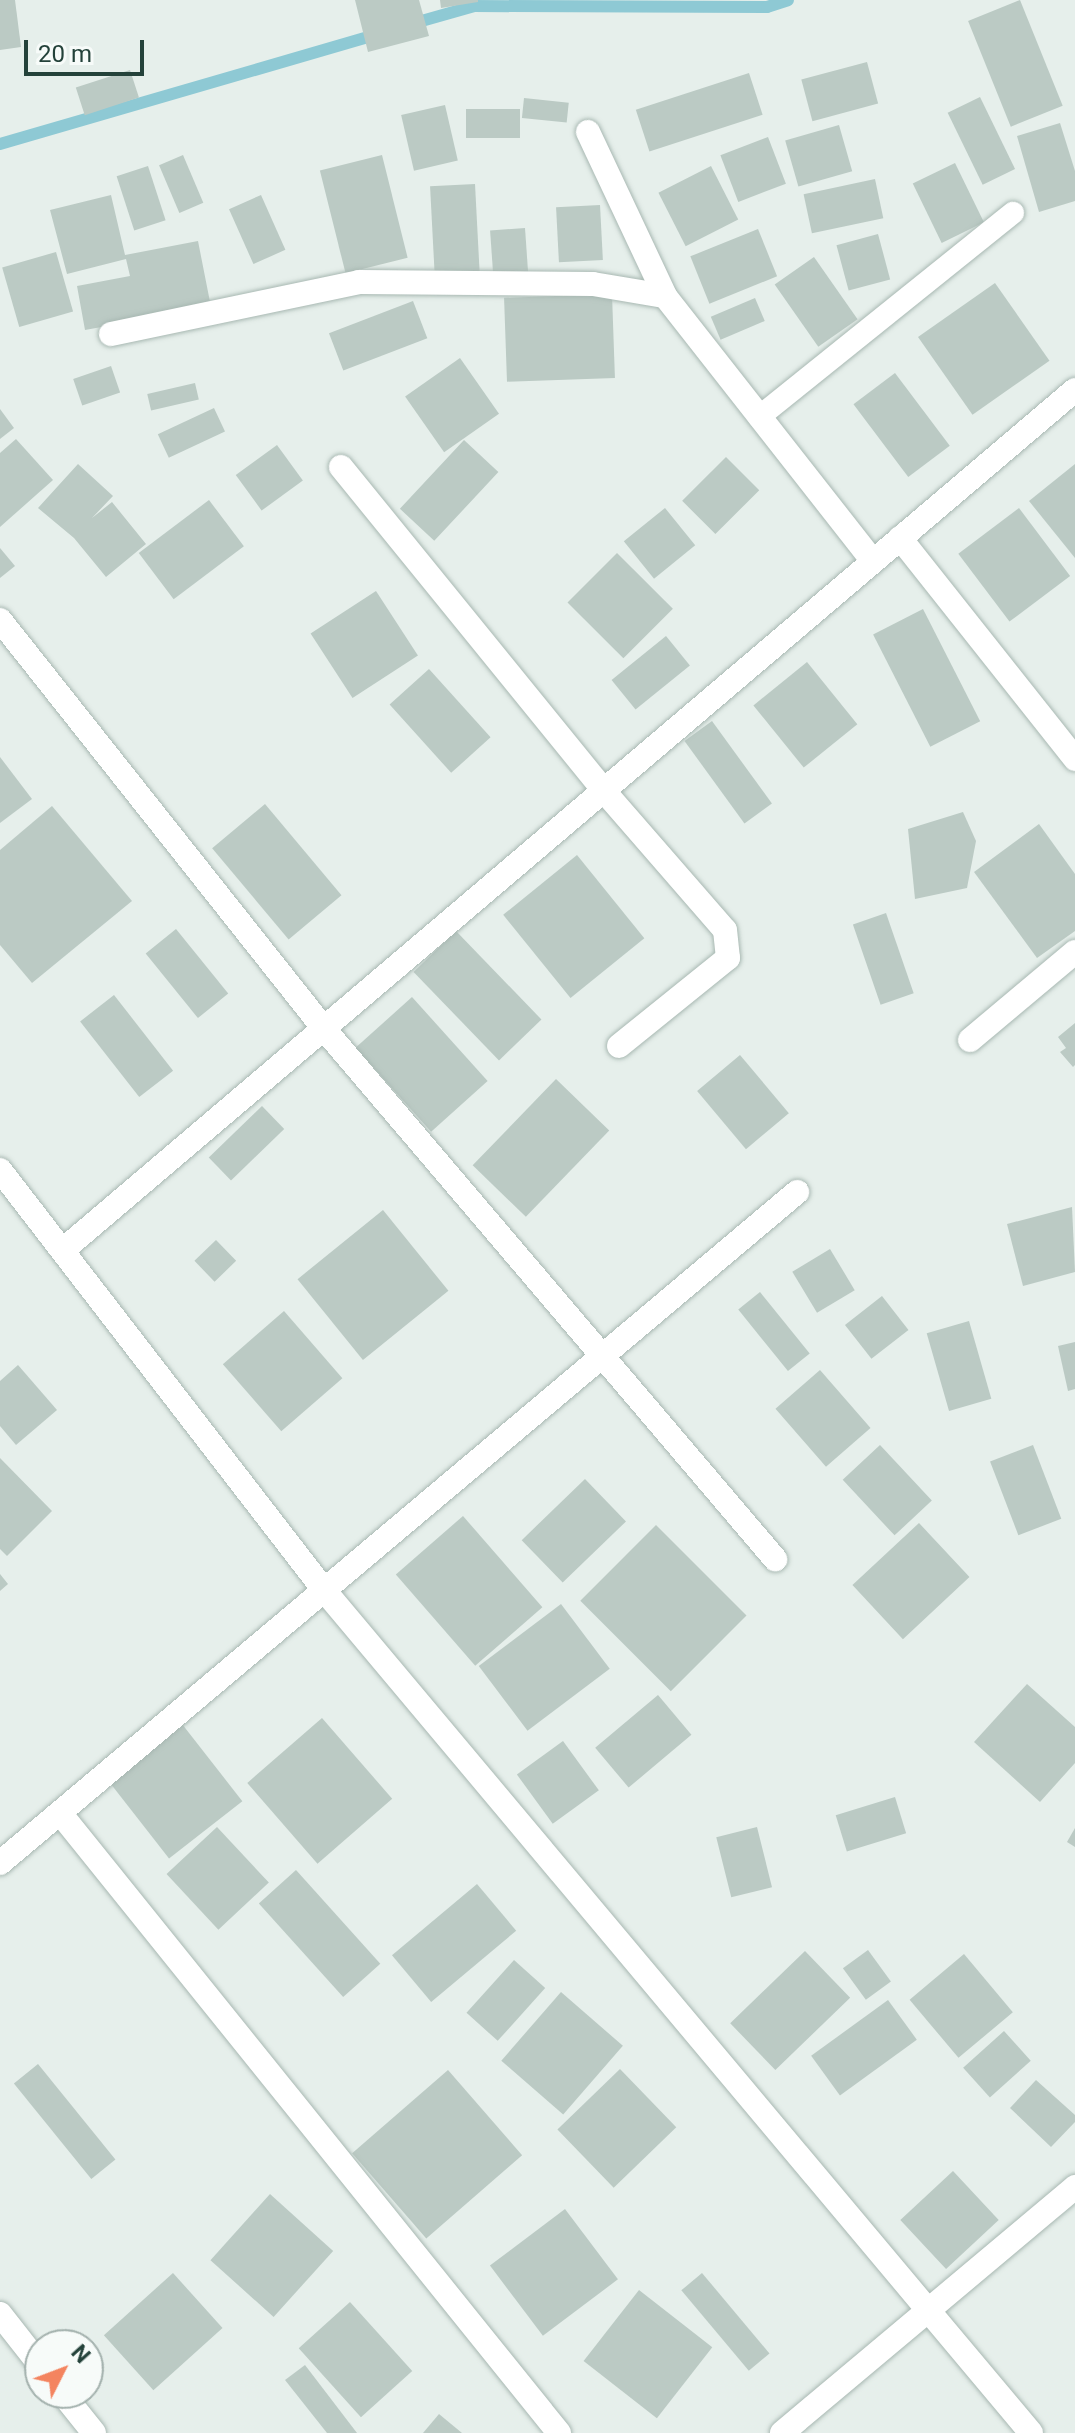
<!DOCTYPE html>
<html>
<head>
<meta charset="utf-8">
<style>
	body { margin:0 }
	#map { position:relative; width:1075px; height:2433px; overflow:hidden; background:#e6efeb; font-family:Roboto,sans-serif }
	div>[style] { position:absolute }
	.stream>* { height:12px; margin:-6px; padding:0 6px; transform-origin:6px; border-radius:6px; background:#8ec9d4 }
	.building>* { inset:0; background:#bbcac4; transform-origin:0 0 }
	.roads { filter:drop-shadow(0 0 2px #a8b8b2) drop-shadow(0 0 2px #a8b8b2) }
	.lane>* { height:22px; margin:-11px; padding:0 11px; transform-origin:11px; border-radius:11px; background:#fff }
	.street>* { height:24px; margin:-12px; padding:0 12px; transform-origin:12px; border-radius:12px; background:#fff }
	span { translate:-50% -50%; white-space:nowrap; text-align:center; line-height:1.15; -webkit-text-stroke:6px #f7fbf9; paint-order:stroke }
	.north { position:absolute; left:24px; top:2329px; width:80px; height:80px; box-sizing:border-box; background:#f7fbf9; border:2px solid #a3b1ad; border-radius:50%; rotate:48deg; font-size:22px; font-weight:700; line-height:32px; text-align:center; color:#24423a }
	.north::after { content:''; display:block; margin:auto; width:28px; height:36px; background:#f4845f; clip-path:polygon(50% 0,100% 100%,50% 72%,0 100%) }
	.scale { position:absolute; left:24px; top:40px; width:120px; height:36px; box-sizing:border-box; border:4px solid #24423a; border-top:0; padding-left:10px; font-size:24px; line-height:28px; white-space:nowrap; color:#24423a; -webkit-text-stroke:6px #f7fbf9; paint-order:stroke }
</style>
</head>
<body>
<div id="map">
	<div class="stream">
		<i style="left:411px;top:24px;width:66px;rotate:-15.9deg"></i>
		<i style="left:474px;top:6px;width:293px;rotate:0.2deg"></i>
		<i style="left:767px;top:7px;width:22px;rotate:-18deg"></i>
		<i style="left:0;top:144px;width:394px;rotate:-16.2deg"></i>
	</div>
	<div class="building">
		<i style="clip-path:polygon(0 0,15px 0,21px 47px,0 50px)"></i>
		<i style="clip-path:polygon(355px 0,419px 0,429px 36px,368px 52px)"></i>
		<i style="clip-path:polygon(440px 0,478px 0,478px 2px,441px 8px)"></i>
		<i style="left:1020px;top:0;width:114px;height:56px;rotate:68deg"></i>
		<i style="left:867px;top:62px;width:43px;height:68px;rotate:75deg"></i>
		<i style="left:130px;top:70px;width:29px;height:57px;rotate:72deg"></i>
		<i style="left:749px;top:73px;width:44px;height:119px;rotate:72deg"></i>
		<i style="left:980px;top:97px;width:80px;height:36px;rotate:64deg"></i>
		<i style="left:524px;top:98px;width:45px;height:20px;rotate:6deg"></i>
		<i style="left:445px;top:105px;width:57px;height:45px;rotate:77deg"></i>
		<i style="left:466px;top:109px;width:54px;height:29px"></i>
		<i style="clip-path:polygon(1060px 123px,1075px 171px,1075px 201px,1039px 212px,1017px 136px)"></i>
		<i style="left:839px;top:125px;width:48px;height:56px;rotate:74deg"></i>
		<i style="left:768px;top:137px;width:50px;height:51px;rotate:69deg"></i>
		<i style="left:183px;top:155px;width:52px;height:26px;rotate:67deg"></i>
		<i style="left:382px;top:155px;width:106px;height:64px;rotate:76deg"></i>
		<i style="left:955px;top:163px;width:66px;height:47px;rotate:64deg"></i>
		<i style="left:148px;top:166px;width:57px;height:33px;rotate:72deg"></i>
		<i style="left:711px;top:166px;width:60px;height:59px;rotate:63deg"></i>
		<i style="left:875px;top:179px;width:40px;height:73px;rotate:78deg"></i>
		<i style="left:475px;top:184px;width:92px;height:45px;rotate:87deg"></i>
		<i style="clip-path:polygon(111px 195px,125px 255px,198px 241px,211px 307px,85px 330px,77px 286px,130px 276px,126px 259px,67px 274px,50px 210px)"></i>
		<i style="left:261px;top:195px;width:60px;height:35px;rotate:66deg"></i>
		<i style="left:600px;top:205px;width:55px;height:44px;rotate:87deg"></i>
		<i style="left:525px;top:228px;width:49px;height:35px;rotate:86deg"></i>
		<i style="left:758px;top:229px;width:51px;height:73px;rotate:68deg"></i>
		<i style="left:878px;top:234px;width:47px;height:43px;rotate:75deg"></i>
		<i style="left:56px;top:252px;width:62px;height:56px;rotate:74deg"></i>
		<i style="left:814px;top:257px;width:76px;height:48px;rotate:55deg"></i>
		<i style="left:995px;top:283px;width:95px;height:94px;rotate:55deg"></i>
		<i style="left:612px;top:294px;width:84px;height:108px;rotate:88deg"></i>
		<i style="left:755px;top:298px;width:25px;height:48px;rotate:67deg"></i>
		<i style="left:413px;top:301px;width:40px;height:90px;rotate:69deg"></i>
		<i style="left:460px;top:358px;width:68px;height:67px;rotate:55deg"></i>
		<i style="left:111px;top:366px;width:28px;height:40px;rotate:71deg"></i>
		<i style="left:895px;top:373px;width:91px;height:52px;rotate:53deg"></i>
		<i style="left:195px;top:383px;width:17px;height:49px;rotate:77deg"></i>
		<i style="left:214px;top:408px;width:26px;height:62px;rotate:65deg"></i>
		<i style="clip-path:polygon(0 409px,14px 428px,0 439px)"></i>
		<i style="clip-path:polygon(16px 439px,53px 480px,0 527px,0 453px)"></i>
		<i style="left:464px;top:440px;width:47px;height:94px;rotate:43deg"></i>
		<i style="left:277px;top:445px;width:44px;height:51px;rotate:54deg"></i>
		<i style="left:726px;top:457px;width:47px;height:62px;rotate:45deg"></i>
		<i style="clip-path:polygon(78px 464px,113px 496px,92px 518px,112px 502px,146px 544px,106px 577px,74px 538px,38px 508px)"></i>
		<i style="clip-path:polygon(1075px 464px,1075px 558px,1029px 501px)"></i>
		<i style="left:209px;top:500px;width:58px;height:88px;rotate:53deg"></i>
		<i style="left:665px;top:508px;width:48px;height:53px;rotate:51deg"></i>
		<i style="left:1019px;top:508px;width:85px;height:76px;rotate:53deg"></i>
		<i style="clip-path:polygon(0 548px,15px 566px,0 578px)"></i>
		<i style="left:617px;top:553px;width:79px;height:70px;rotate:45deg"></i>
		<i style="left:376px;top:591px;width:77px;height:78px;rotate:57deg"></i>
		<i style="left:923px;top:609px;width:126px;height:56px;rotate:63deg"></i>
		<i style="left:666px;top:636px;width:38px;height:70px;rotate:51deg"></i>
		<i style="left:807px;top:662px;width:80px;height:69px;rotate:51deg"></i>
		<i style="left:429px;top:669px;width:92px;height:53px;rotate:48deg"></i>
		<i style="left:712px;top:721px;width:102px;height:34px;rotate:54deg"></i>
		<i style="clip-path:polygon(0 757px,32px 799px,0 823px)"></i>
		<i style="left:265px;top:804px;width:119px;height:69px;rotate:50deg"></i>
		<i style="clip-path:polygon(52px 806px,132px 901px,32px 983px,0 945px,0 850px)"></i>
		<i style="clip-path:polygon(963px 812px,976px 841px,967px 888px,915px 899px,908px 829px)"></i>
		<i style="clip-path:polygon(1039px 824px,1075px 874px,1075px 931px,1037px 958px,974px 872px)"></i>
		<i style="left:577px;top:855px;width:107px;height:95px;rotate:51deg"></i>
		<i style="left:886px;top:913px;width:85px;height:35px;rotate:71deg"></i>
		<i style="left:176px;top:929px;width:83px;height:39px;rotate:51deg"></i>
		<i style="left:456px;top:931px;width:123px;height:59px;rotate:46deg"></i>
		<i style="left:114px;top:995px;width:96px;height:43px;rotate:52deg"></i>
		<i style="left:412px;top:997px;width:113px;height:76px;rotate:48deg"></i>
		<i style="clip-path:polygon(1075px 1023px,1075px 1065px,1073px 1067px,1060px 1052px,1066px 1048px,1058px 1037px)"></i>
		<i style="left:740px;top:1055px;width:76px;height:56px;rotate:50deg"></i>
		<i style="left:556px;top:1079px;width:74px;height:120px;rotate:44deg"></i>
		<i style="left:262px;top:1106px;width:32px;height:74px;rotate:46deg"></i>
		<i style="clip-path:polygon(1072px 1207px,1075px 1272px,1023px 1286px,1007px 1224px)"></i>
		<i style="left:383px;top:1210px;width:104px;height:110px;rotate:51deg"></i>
		<i style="left:216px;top:1240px;width:29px;height:30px;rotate:46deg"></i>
		<i style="left:830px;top:1249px;width:48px;height:44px;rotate:59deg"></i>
		<i style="left:760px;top:1292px;width:79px;height:28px;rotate:51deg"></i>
		<i style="left:882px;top:1296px;width:43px;height:47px;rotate:52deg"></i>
		<i style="left:284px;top:1311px;width:89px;height:81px;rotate:49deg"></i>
		<i style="left:969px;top:1321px;width:81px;height:44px;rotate:74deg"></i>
		<i style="clip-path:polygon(1075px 1342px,1075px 1389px,1068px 1391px,1058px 1346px)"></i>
		<i style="clip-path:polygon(18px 1365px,57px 1410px,16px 1445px,0 1426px,0 1381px)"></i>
		<i style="left:820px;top:1370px;width:77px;height:59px;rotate:49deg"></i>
		<i style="left:880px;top:1445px;width:76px;height:51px;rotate:47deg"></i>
		<i style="left:1033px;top:1445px;width:79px;height:46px;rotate:69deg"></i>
		<i style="clip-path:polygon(0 1458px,52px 1511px,7px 1556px,0 1549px)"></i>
		<i style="left:585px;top:1479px;width:59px;height:88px;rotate:46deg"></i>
		<i style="left:463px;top:1516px;width:121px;height:89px;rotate:49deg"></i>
		<i style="left:919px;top:1523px;width:74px;height:91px;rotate:47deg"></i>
		<i style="left:656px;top:1525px;width:128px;height:107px;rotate:45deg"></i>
		<i style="clip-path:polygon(0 1574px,8px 1584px,0 1591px)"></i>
		<i style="left:561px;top:1604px;width:81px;height:103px;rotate:53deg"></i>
		<i style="clip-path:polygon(1027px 1684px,1075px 1727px,1075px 1763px,1040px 1802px,974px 1742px)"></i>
		<i style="left:658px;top:1695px;width:52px;height:82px;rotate:50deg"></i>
		<i style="left:322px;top:1718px;width:107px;height:99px;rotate:49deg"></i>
		<i style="left:182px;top:1724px;width:98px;height:93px;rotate:52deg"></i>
		<i style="left:563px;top:1741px;width:61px;height:57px;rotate:54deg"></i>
		<i style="left:895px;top:1797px;width:38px;height:62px;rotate:73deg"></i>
		<i style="left:217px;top:1827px;width:76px;height:69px;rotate:47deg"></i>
		<i style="left:757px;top:1827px;width:62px;height:42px;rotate:76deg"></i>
		<i style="clip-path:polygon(1075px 1828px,1075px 1847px,1067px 1842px)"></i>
		<i style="left:296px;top:1870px;width:126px;height:50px;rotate:48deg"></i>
		<i style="left:477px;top:1884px;width:61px;height:111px;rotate:50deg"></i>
		<i style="left:868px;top:1950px;width:39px;height:31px;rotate:54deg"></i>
		<i style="left:805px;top:1951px;width:65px;height:104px;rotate:46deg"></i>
		<i style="left:964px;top:1954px;width:76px;height:71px;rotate:50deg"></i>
		<i style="left:514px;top:1960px;width:42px;height:71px;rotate:42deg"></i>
		<i style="left:561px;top:1992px;width:82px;height:91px;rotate:41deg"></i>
		<i style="left:888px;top:2000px;width:49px;height:95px;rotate:54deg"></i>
		<i style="left:1004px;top:2031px;width:40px;height:55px;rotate:48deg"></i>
		<i style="left:38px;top:2064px;width:123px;height:31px;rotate:51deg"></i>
		<i style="left:620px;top:2069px;width:81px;height:87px;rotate:46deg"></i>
		<i style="left:448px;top:2070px;width:113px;height:127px;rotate:49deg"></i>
		<i style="clip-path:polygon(1036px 2080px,1075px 2115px,1075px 2122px,1051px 2147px,1010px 2108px)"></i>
		<i style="left:953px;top:2171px;width:67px;height:72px;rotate:47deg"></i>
		<i style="left:270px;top:2194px;width:85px;height:89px;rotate:42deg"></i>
		<i style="left:565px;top:2209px;width:88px;height:94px;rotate:53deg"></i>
		<i style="left:173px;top:2273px;width:74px;height:93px;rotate:48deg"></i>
		<i style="left:702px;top:2273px;width:105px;height:27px;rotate:50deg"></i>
		<i style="left:639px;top:2290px;width:93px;height:90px;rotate:38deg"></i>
		<i style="left:350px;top:2302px;width:93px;height:69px;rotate:48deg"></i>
		<i style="clip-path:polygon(305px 2365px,357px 2433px,327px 2433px,285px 2380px)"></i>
		<i style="clip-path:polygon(439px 2414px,462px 2433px,423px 2433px)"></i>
	</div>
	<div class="roads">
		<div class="lane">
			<i style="left:759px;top:417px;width:326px;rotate:-38.8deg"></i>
		</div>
		<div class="street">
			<i style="left:588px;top:132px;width:181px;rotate:64.8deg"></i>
			<i style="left:665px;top:296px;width:337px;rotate:51.9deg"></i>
			<i style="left:111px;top:334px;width:253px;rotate:-11.8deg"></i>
			<i style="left:359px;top:282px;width:234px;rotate:0.5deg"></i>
			<i style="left:593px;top:284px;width:73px;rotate:9.5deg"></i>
			<i style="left:341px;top:467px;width:417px;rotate:50.9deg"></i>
			<i style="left:604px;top:791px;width:184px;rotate:49deg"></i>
			<i style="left:725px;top:930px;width:28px;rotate:84deg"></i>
			<i style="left:728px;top:958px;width:140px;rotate:141.1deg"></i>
			<i style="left:900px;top:538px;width:282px;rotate:51.6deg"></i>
			<i style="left:0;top:620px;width:523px;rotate:51.6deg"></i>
			<i style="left:325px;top:1030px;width:695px;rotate:49.61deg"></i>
			<i style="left:970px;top:1040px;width:137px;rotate:-40deg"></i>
			<i style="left:0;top:1170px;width:530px;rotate:52.35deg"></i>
			<i style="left:324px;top:1590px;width:1100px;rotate:50.01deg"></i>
			<i style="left:63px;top:1250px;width:1328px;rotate:-40.36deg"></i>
			<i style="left:60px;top:1813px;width:796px;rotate:51.17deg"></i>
			<i style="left:0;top:1863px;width:1042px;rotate:-40.09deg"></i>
			<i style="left:0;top:2314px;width:65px;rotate:51.9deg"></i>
			<i style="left:62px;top:2393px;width:51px;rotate:51.3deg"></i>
			<i style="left:782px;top:2433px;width:383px;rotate:-40deg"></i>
		</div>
	</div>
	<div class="north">N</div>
	<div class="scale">20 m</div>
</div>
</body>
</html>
